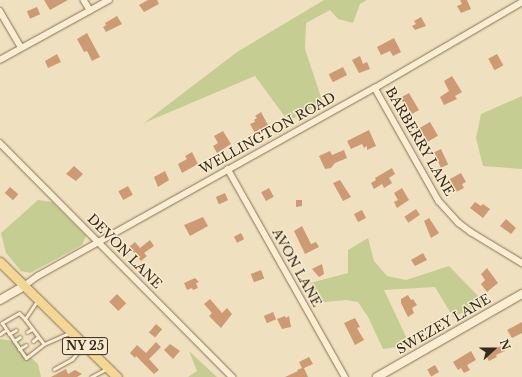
<!DOCTYPE html>
<html>
<head>
<meta charset="utf-8">
<style>
	body { margin:0 }
	#map { position:relative; width:522px; height:377px; overflow:hidden; background:#efe1bf; font-family:"Libre Baskerville",serif }
	div>[style] { position:absolute }
	.green>* { inset:0; background:#c6cd92 }
	.building>* { inset:0; background:#ce9a73; transform-origin:0 0 }
	.roads { filter:drop-shadow(0 0 1px #887157) drop-shadow(0 0 1px #887157) }
	.lane>* { height:3px; margin:-1.5px; padding:0 1.5px; transform-origin:1.5px; border-radius:1.5px; background:#faeed2 }
	.street>* { height:5.5px; margin:-2.75px; padding:0 2.75px; transform-origin:2.75px; border-radius:2.75px; background:#faeed2 }
	.secondary>* { height:8px; margin:-4px; padding:0 4px; transform-origin:4px; border-radius:4px; background:#faeed2 }
	.primary>* { height:9px; margin:-4.5px; padding:0 4.5px; transform-origin:4.5px; border-radius:4.5px; background:#f4d794 }
	span { translate:-50% -50%; white-space:nowrap; text-align:center; line-height:1.15; -webkit-text-stroke:3px #f6ebce; paint-order:stroke }
	.shield-label span { padding:1px 3px; background:#f6ebce; border:1px solid; border-radius:3px; -webkit-text-stroke-width:0 }
	.shield-label { font-size:12px; color:#37291c; font-weight:700 }
	.street-label { font-size:13px; color:#37291c }
	.north { position:absolute; left:474px; top:329px; width:40px; height:40px; -webkit-text-stroke:3px #f6ebce; paint-order:stroke; rotate:69deg; font-size:11px; font-weight:700; line-height:16px; text-align:center; color:#37291c }
	.north::after { content:''; display:block; margin:auto; width:14px; height:18px; background:#37291c; clip-path:polygon(50% 0,100% 100%,50% 72%,0 100%) }
</style>
</head>
<body>
<div id="map">
	<div class="green">
		<i style="clip-path:polygon(324px 0,367px 0,360px 4px,353px 23px,338px 19px,330px 10px,306px 23px,305px 49px,323px 103px,288px 121px,255px 76px,144px 123px,237px 52px)"></i>
		<i style="clip-path:polygon(522px 96px,522px 169px,483px 166px,476px 138px,481px 114px)"></i>
		<i style="clip-path:polygon(38px 200px,52px 202px,86px 236px,82px 245px,30px 273px,21px 271px,6px 253px,1px 233px)"></i>
		<i style="clip-path:polygon(368px 238px,374px 261px,387px 276px,406px 280px,449px 266px,485px 303px,453px 317px,435px 287px,384px 290px,410px 345px,383px 349px,368px 317px,358px 302px,346px 300px,316px 303px,310px 283px,348px 273px,348px 250px)"></i>
		<i style="clip-path:polygon(0 339px,13px 341px,38px 364px,41px 377px,0 377px)"></i>
		<i style="clip-path:polygon(189px 351px,217px 377px,188px 377px,197px 371px)"></i>
	</div>
	<div class="building">
		<i style="clip-path:polygon(44px 0,68px 0,50px 10px)"></i>
		<i style="clip-path:polygon(148px 0,157px 0,159px 4px,144px 12px,139px 5px)"></i>
		<i style="clip-path:polygon(460px 0,467px 0,471px 9px,461px 13px,457px 6px,462px 4px)"></i>
		<i style="left:37px;top:7px;width:8px;height:11px;rotate:67deg"></i>
		<i style="clip-path:polygon(117px 16px,122px 24px,106px 32px,103px 27px,106px 25px,105px 23px)"></i>
		<i style="clip-path:polygon(421px 17px,426px 26px,415px 30px,412px 26px,416px 24px,414px 21px)"></i>
		<i style="clip-path:polygon(87px 33px,100px 57px,92px 61px,87px 51px,84px 52px,77px 39px)"></i>
		<i style="clip-path:polygon(394px 38px,401px 52px,393px 56px,390px 51px,381px 55px,377px 47px)"></i>
		<i style="clip-path:polygon(57px 54px,61px 62px,48px 68px,45px 61px)"></i>
		<i style="left:497px;top:54px;width:13px;height:10px;rotate:61deg"></i>
		<i style="clip-path:polygon(360px 56px,363px 64px,367px 62px,370px 69px,359px 73px,352px 60px)"></i>
		<i style="left:343px;top:67px;width:9px;height:16px;rotate:63deg"></i>
		<i style="clip-path:polygon(452px 76px,462px 92px,455px 96px,457px 99px,444px 105px,440px 97px,449px 91px,444px 81px)"></i>
		<i style="clip-path:polygon(409px 93px,419px 110px,412px 114px,400px 98px)"></i>
		<i style="clip-path:polygon(261px 112px,268px 125px,255px 133px,250px 124px,255px 122px,254px 120px,257px 118px,255px 116px)"></i>
		<i style="left:430px;top:122px;width:16px;height:12px;rotate:60deg"></i>
		<i style="clip-path:polygon(369px 130px,376px 146px,367px 150px,367px 146px,364px 148px,362px 144px,351px 149px,347px 141px)"></i>
		<i style="clip-path:polygon(223px 131px,231px 144px,217px 153px,213px 146px,218px 143px,214px 136px)"></i>
		<i style="left:441px;top:149px;width:17px;height:8px;rotate:65deg"></i>
		<i style="clip-path:polygon(344px 150px,347px 158px,335px 163px,331px 168px,325px 169px,319px 156px,330px 151px,332px 155px)"></i>
		<i style="clip-path:polygon(192px 152px,198px 164px,182px 173px,178px 164px,187px 159px,185px 156px)"></i>
		<i style="clip-path:polygon(74px 166px,83px 174px,76px 181px,66px 174px)"></i>
		<i style="clip-path:polygon(392px 168px,395px 174px,389px 178px,392px 183px,384px 188px,382px 184px,374px 189px,371px 183px,376px 180px,375px 178px)"></i>
		<i style="clip-path:polygon(165px 171px,169px 180px,158px 187px,154px 177px)"></i>
		<i style="clip-path:polygon(461px 173px,466px 182px,462px 184px,464px 188px,456px 192px,450px 179px)"></i>
		<i style="clip-path:polygon(340px 180px,351px 197px,343px 201px,333px 183px)"></i>
		<i style="left:128px;top:186px;width:10px;height:11px;rotate:61deg"></i>
		<i style="left:10px;top:187px;width:11px;height:8px;rotate:41deg"></i>
		<i style="left:269px;top:188px;width:10px;height:9px;rotate:61deg"></i>
		<i style="clip-path:polygon(402px 188px,409px 200px,397px 208px,394px 202px,398px 200px,394px 193px)"></i>
		<i style="left:225px;top:193px;width:8px;height:10px;rotate:67deg"></i>
		<i style="clip-path:polygon(296px 200px,302px 200px,302px 206px,296px 207px)"></i>
		<i style="clip-path:polygon(475px 202px,481px 206px,483px 204px,490px 209px,483px 218px,470px 208px)"></i>
		<i style="left:416px;top:209px;width:7px;height:14px;rotate:56deg"></i>
		<i style="left:362px;top:210px;width:9px;height:9px;rotate:63deg"></i>
		<i style="clip-path:polygon(203px 217px,208px 226px,190px 236px,184px 225px)"></i>
		<i style="clip-path:polygon(429px 218px,439px 233px,431px 238px,424px 221px)"></i>
		<i style="clip-path:polygon(506px 219px,516px 228px,511px 234px,500px 226px)"></i>
		<i style="clip-path:polygon(302px 226px,311px 244px,316px 242px,319px 247px,305px 254px,294px 231px)"></i>
		<i style="left:241px;top:233px;width:7px;height:8px;rotate:63deg"></i>
		<i style="clip-path:polygon(150px 240px,154px 246px,144px 253px,147px 256px,141px 261px,129px 247px,135px 242px,140px 248px)"></i>
		<i style="clip-path:polygon(423px 253px,427px 260px,415px 266px,411px 260px)"></i>
		<i style="clip-path:polygon(322px 264px,324px 274px,319px 277px,312px 269px)"></i>
		<i style="clip-path:polygon(487px 268px,498px 283px,487px 292px,481px 284px,485px 280px,481px 274px)"></i>
		<i style="left:261px;top:270px;width:9px;height:11px;rotate:69deg"></i>
		<i style="clip-path:polygon(195px 278px,199px 282px,196px 283px,198px 288px,193px 290px,192px 288px,187px 290px,184px 283px)"></i>
		<i style="left:117px;top:294px;width:13px;height:11px;rotate:45deg"></i>
		<i style="clip-path:polygon(408px 295px,411px 300px,413px 299px,417px 305px,412px 308px,414px 313px,408px 317px,401px 303px,401px 299px)"></i>
		<i style="clip-path:polygon(210px 299px,222px 313px,227px 308px,232px 314px,221px 328px,209px 316px,212px 313px,204px 304px)"></i>
		<i style="left:273px;top:312px;width:8px;height:10px;rotate:67deg"></i>
		<i style="clip-path:polygon(285px 316px,286px 318px,289px 316px,291px 327px,282px 329px,277px 319px)"></i>
		<i style="clip-path:polygon(355px 318px,360px 327px,357px 328px,364px 340px,355px 345px,344px 323px)"></i>
		<i style="clip-path:polygon(522px 322px,522px 333px,512px 338px,507px 330px)"></i>
		<i style="left:156px;top:324px;width:8px;height:11px;rotate:40deg"></i>
		<i style="clip-path:polygon(156px 342px,161px 347px,149px 359px,159px 370px,154px 374px,136px 356px,135px 358px,130px 353px,137px 345px,146px 353px)"></i>
		<i style="clip-path:polygon(170px 344px,180px 351px,173px 359px,164px 350px)"></i>
		<i style="clip-path:polygon(503px 345px,505px 351px,496px 355px,497px 357px,489px 361px,485px 354px)"></i>
		<i style="clip-path:polygon(471px 351px,476px 360px,467px 365px,470px 370px,464px 373px,461px 368px,458px 370px,453px 362px)"></i>
		<i style="clip-path:polygon(309px 357px,313px 364px,304px 368px,308px 377px,285px 377px,298px 371px,297px 370px,302px 368px,299px 362px)"></i>
		<i style="left:435px;top:365px;width:8px;height:9px;rotate:60deg"></i>
		<i style="clip-path:polygon(66px 369px,68px 374px,75px 370px,82px 374px,77px 377px,51px 377px)"></i>
	</div>
	<div class="roads">
		<div class="lane">
			<i style="left:37px;top:301px;width:22px;rotate:124deg"></i>
			<i style="left:25px;top:319px;width:31px;rotate:53deg"></i>
			<i style="left:44px;top:344px;width:27px;rotate:-24deg"></i>
			<i style="left:25px;top:319px;width:8px;rotate:-135deg"></i>
			<i style="left:19px;top:313px;width:20px;rotate:150deg"></i>
			<i style="left:2px;top:323px;width:42px;rotate:55.6deg"></i>
			<i style="left:26px;top:358px;width:23px;rotate:-38deg"></i>
			<i style="left:27px;top:332px;width:6px;rotate:-31deg"></i>
			<i style="left:0;top:334px;width:7px;rotate:-34deg"></i>
			<i style="left:9px;top:334px;width:8px;rotate:-30deg"></i>
			<i style="left:14px;top:341px;width:7px;rotate:-34deg"></i>
			<i style="left:33px;top:341px;width:6px;rotate:-39deg"></i>
			<i style="left:19px;top:349px;width:8px;rotate:-30deg"></i>
			<i style="left:54px;top:369px;width:21px;rotate:-29deg"></i>
			<i style="left:72px;top:359px;width:17px;rotate:-50deg"></i>
			<i style="left:91px;top:377px;width:17px;rotate:-28deg"></i>
		</div>
		<div class="street">
			<i style="left:84px;top:0;width:12px;rotate:59deg"></i>
			<i style="left:0;top:11px;width:42px;rotate:59.7deg"></i>
			<i style="left:0;top:60px;width:124px;rotate:-28.8deg"></i>
			<i style="left:375px;top:88px;width:130px;rotate:60.5deg"></i>
			<i style="left:439px;top:201px;width:30px;rotate:48deg"></i>
			<i style="left:459px;top:223px;width:15px;rotate:37deg"></i>
			<i style="left:471px;top:232px;width:60px;rotate:31.3deg"></i>
			<i style="left:0;top:143px;width:330px;rotate:45.2deg"></i>
			<i style="left:228px;top:169px;width:239px;rotate:60.6deg"></i>
			<i style="left:24px;top:286px;width:17px;rotate:-36deg"></i>
			<i style="left:38px;top:276px;width:386px;rotate:-29.2deg"></i>
			<i style="left:375px;top:88px;width:170px;rotate:-30.3deg"></i>
		</div>
		<div class="secondary">
			<i style="left:0;top:300px;width:28px;rotate:-30deg"></i>
			<i style="left:377px;top:377px;width:167px;rotate:-29.8deg"></i>
		</div>
		<div class="primary">
			<i style="left:0;top:262px;width:164px;rotate:44.5deg"></i>
		</div>
	</div>
	<div class="shield-label">
		<span style="left:85px;top:346px">NY 25</span>
	</div>
	<div class="street-label">
		<span style="left:268px;top:134px;rotate:-29deg">WELLINGTON ROAD</span>
		<span style="left:419px;top:142px;rotate:60deg">BARBERRY LANE</span>
		<span style="left:124px;top:252px;rotate:45deg">DEVON LANE</span>
		<span style="left:296px;top:268px;rotate:61deg">AVON LANE</span>
		<span style="left:444px;top:325px;rotate:-30deg">SWEZEY LANE</span>
	</div>
	<div class="north">N</div>
</div>
</body>
</html>
